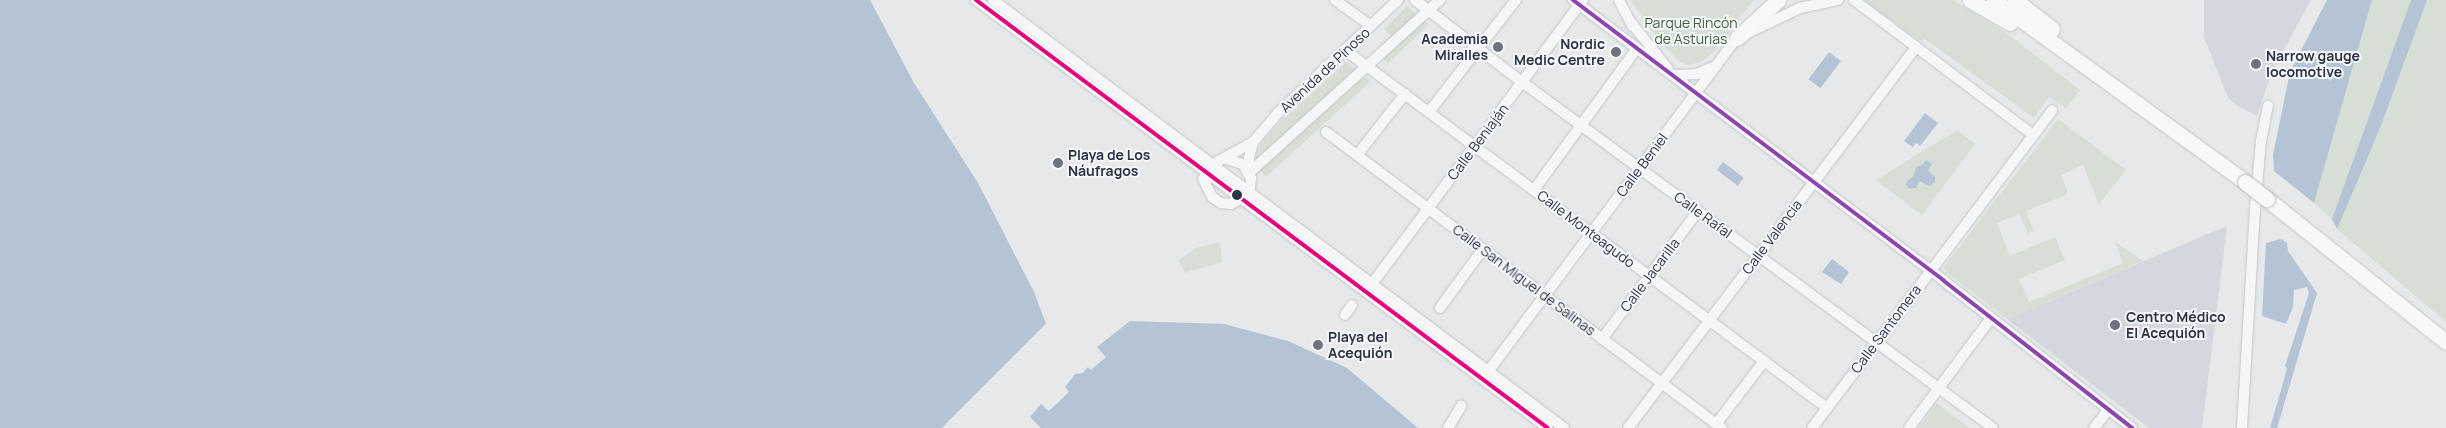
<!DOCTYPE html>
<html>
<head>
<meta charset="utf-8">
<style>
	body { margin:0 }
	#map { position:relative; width:2446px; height:428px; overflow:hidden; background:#e6e8ea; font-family:Manrope,sans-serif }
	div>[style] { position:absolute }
	.built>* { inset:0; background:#d4d7dd }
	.green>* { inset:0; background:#d6ded6 }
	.water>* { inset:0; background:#b4c4d5; transform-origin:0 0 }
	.pier>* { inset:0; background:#e6e8ea }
	.roads { filter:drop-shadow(0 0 1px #c4c6c8) drop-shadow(0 0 1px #c4c6c8) }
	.minor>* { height:10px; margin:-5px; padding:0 5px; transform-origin:5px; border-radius:5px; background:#f5f6f7 }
	.highway>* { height:15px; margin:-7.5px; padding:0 7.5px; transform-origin:7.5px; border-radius:7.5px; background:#f8f8f8 }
	.bridges { filter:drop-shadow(0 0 1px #b8bbbf) drop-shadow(0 0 1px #b8bbbf) }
	.highway-bridge>* { height:15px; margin:-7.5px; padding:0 7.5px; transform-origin:7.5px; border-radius:7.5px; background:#f8f8f8 }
	.bus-1>* { height:4px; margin:-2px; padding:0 2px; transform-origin:2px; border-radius:2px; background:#e5007d }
	.bus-2>* { height:4px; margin:-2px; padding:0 2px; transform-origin:2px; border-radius:2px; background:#8e44ad }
	.dots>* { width:14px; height:14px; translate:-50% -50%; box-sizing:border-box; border:2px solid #f4f6f9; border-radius:50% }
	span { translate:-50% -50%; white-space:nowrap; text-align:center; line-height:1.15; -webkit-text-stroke:4px #f4f6f9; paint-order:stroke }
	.park-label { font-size:14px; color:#3f6138 }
	.poi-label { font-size:14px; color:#2b3445; font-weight:700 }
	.right { translate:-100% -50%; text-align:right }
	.left { translate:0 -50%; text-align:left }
	.street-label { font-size:14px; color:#2b3445 }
</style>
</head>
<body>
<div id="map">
	<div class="built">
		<i style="clip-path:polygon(2204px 0,2311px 0,2271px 74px,2257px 116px,2236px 105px,2228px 98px,2204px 37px)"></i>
		<i style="clip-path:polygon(2227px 226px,2202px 428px,2149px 428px,2007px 319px)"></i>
	</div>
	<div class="green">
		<i style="clip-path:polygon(1630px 0,1754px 0,1715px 51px,1701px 62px,1688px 65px,1680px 62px,1661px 43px)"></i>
		<i style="clip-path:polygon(1863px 0,1953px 0,2006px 33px,2080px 90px,2066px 109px,2049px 97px,2034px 118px,1925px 39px,1920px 41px)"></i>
		<i style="clip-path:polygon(2372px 0,2411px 0,2332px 219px,2314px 203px)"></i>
		<i style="clip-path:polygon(2427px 0,2446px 0,2446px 322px,2337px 229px,2381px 126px)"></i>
		<i style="clip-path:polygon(1407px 6px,1429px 24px,1388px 64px,1376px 51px,1391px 36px,1384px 29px)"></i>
		<i style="clip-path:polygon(1346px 62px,1371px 81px,1266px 177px,1257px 167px,1256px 161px,1256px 153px,1261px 143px,1280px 122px)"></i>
		<i style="clip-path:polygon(2058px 119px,2126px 170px,2099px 204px,2083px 165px,2061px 175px,2068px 194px,2026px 211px,2034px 231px,2028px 233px,2019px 214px,1997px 223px,2010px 256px,2055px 237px,2065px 260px,2019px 279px,2029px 302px,2123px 263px,2115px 242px,2143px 261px,2007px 319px,1946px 272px,1944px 267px)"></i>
		<i style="clip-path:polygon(1957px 130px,1975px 144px,1922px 215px,1876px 180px)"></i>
		<i style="clip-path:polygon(1220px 242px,1222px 262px,1185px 273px,1179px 260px,1196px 248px)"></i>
		<i style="clip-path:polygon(1936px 403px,1970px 428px,1918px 428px)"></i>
	</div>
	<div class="water">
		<i style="clip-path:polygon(0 0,870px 0,914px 83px,978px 183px,1034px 292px,1046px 324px,942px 428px,0 428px)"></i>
		<i style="clip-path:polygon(2327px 0,2372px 0,2314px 203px,2274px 171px,2273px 155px,2290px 72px)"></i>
		<i style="clip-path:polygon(2411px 0,2427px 0,2381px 126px,2337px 229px,2332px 219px)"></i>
		<i style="left:1829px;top:52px;width:15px;height:34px;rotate:37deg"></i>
		<i style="clip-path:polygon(1925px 113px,1938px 123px,1920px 146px,1916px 143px,1913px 147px,1904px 141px)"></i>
		<i style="clip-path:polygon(1926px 160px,1932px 164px,1928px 170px,1935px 177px,1935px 182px,1929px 186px,1920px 181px,1916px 188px,1910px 189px,1906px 185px,1907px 181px,1913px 177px,1916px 167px,1922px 165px)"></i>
		<i style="left:1723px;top:162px;width:26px;height:10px;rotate:37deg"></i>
		<i style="clip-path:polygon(2281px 239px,2287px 243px,2288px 251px,2317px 293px,2277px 428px,2270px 428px,2287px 369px,2285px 366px,2309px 293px,2307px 287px,2294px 290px,2293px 307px,2286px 324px,2262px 316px,2266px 243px)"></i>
		<i style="clip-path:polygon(1832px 259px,1849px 272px,1841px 284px,1822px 272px)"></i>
		<i style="clip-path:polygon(1130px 321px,1224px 324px,1288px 341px,1347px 368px,1418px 428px,1041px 428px,1030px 417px,1041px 404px,1049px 411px,1069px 392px,1065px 387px,1075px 374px,1083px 373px,1088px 367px,1091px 370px,1106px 357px,1097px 347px)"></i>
	</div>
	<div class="pier">
		<i style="clip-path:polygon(1048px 322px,1048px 326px,1033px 341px,945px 428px,942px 428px)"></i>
	</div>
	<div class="roads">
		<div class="minor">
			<i style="left:976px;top:0;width:714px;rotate:36.81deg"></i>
			<i style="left:993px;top:0;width:714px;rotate:36.85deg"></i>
			<i style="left:1335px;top:0;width:44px;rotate:35.8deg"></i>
			<i style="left:1415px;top:0;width:135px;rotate:37.5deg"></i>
			<i style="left:1522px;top:82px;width:584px;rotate:36.3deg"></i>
			<i style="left:1573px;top:0;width:465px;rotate:37.1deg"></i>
			<i style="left:1944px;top:281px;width:239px;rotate:38deg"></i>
			<i style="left:1619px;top:0;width:29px;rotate:63deg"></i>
			<i style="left:1854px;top:0;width:224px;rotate:37deg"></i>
			<i style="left:1630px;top:21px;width:61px;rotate:51.6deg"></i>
			<i style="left:1345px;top:50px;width:600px;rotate:36.6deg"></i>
			<i style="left:1672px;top:75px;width:25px;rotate:-2deg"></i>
			<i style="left:1697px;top:74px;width:22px;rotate:-24deg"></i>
			<i style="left:1429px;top:112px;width:142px;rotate:-52.2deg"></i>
			<i style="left:1326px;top:132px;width:494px;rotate:36.8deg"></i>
			<i style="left:1357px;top:155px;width:78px;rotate:-51.8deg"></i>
			<i style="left:1224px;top:158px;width:20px;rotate:18deg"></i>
			<i style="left:1243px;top:164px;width:17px;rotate:62deg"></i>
			<i style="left:1249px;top:173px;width:258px;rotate:-42.2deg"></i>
			<i style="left:1249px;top:173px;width:15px;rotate:-90deg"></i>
			<i style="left:1249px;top:158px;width:16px;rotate:-76deg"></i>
			<i style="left:1203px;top:179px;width:20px;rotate:63deg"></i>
			<i style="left:1212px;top:197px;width:11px;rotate:34deg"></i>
			<i style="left:1221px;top:203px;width:10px;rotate:6deg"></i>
			<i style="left:1231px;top:204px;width:17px;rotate:-28deg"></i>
			<i style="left:1246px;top:196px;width:10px;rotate:-66deg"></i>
			<i style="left:1250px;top:187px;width:10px;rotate:-84deg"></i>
			<i style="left:1206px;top:183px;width:10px;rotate:-84deg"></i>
			<i style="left:1207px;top:173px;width:11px;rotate:-56deg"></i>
			<i style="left:1213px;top:164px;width:46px;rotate:-28.8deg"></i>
			<i style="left:1253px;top:142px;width:38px;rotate:-49deg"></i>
			<i style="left:1278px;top:113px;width:165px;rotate:-43.3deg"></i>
			<i style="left:1534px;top:190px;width:175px;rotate:-54deg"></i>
			<i style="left:1372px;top:284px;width:354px;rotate:-53.4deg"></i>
			<i style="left:1440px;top:308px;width:73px;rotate:-53.9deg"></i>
			<i style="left:1345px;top:315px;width:12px;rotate:-55deg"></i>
			<i style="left:1602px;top:339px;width:160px;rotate:-53.1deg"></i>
			<i style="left:1484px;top:377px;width:423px;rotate:-53.3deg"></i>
			<i style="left:1737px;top:38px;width:70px;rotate:-25.5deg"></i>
			<i style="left:1800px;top:8px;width:39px;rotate:-12deg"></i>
			<i style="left:1720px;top:419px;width:73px;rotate:-52.8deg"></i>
			<i style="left:1448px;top:428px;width:26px;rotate:-59deg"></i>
			<i style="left:1628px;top:428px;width:478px;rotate:-52.9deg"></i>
			<i style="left:1812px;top:428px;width:398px;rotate:-52.9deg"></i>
			<i style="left:1909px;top:428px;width:137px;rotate:-53.3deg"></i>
			<i style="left:2094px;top:428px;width:24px;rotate:-52deg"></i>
			<i style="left:2242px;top:428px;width:219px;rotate:-86.6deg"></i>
			<i style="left:2255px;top:209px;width:68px;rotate:-85deg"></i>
			<i style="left:2261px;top:141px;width:36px;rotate:-79deg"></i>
		</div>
		<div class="highway">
			<i style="left:1970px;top:0;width:46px;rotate:29.9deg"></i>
			<i style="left:1994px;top:0;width:310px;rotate:35.9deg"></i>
			<i style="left:2015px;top:0;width:47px;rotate:38.1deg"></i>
			<i style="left:1737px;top:38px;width:56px;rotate:-42.8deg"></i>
			<i style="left:2267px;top:199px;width:229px;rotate:38.6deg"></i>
		</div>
	</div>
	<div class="bridges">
		<div class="highway-bridge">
			<i style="left:2245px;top:182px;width:28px;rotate:38deg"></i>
		</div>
	</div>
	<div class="bus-1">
		<i style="left:976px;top:0;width:714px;rotate:36.81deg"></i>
	</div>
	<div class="bus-2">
		<i style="left:1573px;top:0;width:465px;rotate:37.1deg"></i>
		<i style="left:1944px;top:281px;width:239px;rotate:38deg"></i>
	</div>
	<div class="dots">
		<i style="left:1498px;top:47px;background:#6c737f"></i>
		<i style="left:1616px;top:52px;background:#6c737f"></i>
		<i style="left:2256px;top:64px;background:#6c737f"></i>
		<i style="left:1058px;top:163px;background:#6c737f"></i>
		<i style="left:1237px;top:195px;background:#2b3445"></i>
		<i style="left:2115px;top:325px;background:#6c737f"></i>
		<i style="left:1318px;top:345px;background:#6c737f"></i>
	</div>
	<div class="park-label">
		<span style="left:1691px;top:31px">Parque Rincón<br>de Asturias</span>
	</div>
	<div class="poi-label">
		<span class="right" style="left:1488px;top:47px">Academia<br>Miralles</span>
		<span class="right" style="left:1605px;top:52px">Nordic<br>Medic Centre</span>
		<span class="left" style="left:2266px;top:64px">Narrow gauge<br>locomotive</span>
		<span class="left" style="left:1068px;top:163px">Playa de Los<br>Náufragos</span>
		<span class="left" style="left:2126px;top:325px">Centro Médico<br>El Acequión</span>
		<span class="left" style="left:1328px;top:345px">Playa del<br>Acequión</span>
	</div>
	<div class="street-label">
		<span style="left:1325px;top:70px;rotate:-43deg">Avenida de Pinoso</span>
		<span style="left:1478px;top:142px;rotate:-53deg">Calle Beniaján</span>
		<span style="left:1642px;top:165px;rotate:-53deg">Calle Beniel</span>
		<span style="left:1703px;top:215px;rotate:36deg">Calle Rafal</span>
		<span style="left:1586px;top:229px;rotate:37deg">Calle Monteagudo</span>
		<span style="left:1772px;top:237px;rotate:-53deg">Calle Valencia</span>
		<span style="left:1650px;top:275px;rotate:-53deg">Calle Jacarilla</span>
		<span style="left:1524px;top:280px;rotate:37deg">Calle San Miguel de Salinas</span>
		<span style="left:1886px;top:329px;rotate:-53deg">Calle Santomera</span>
	</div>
</div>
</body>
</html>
